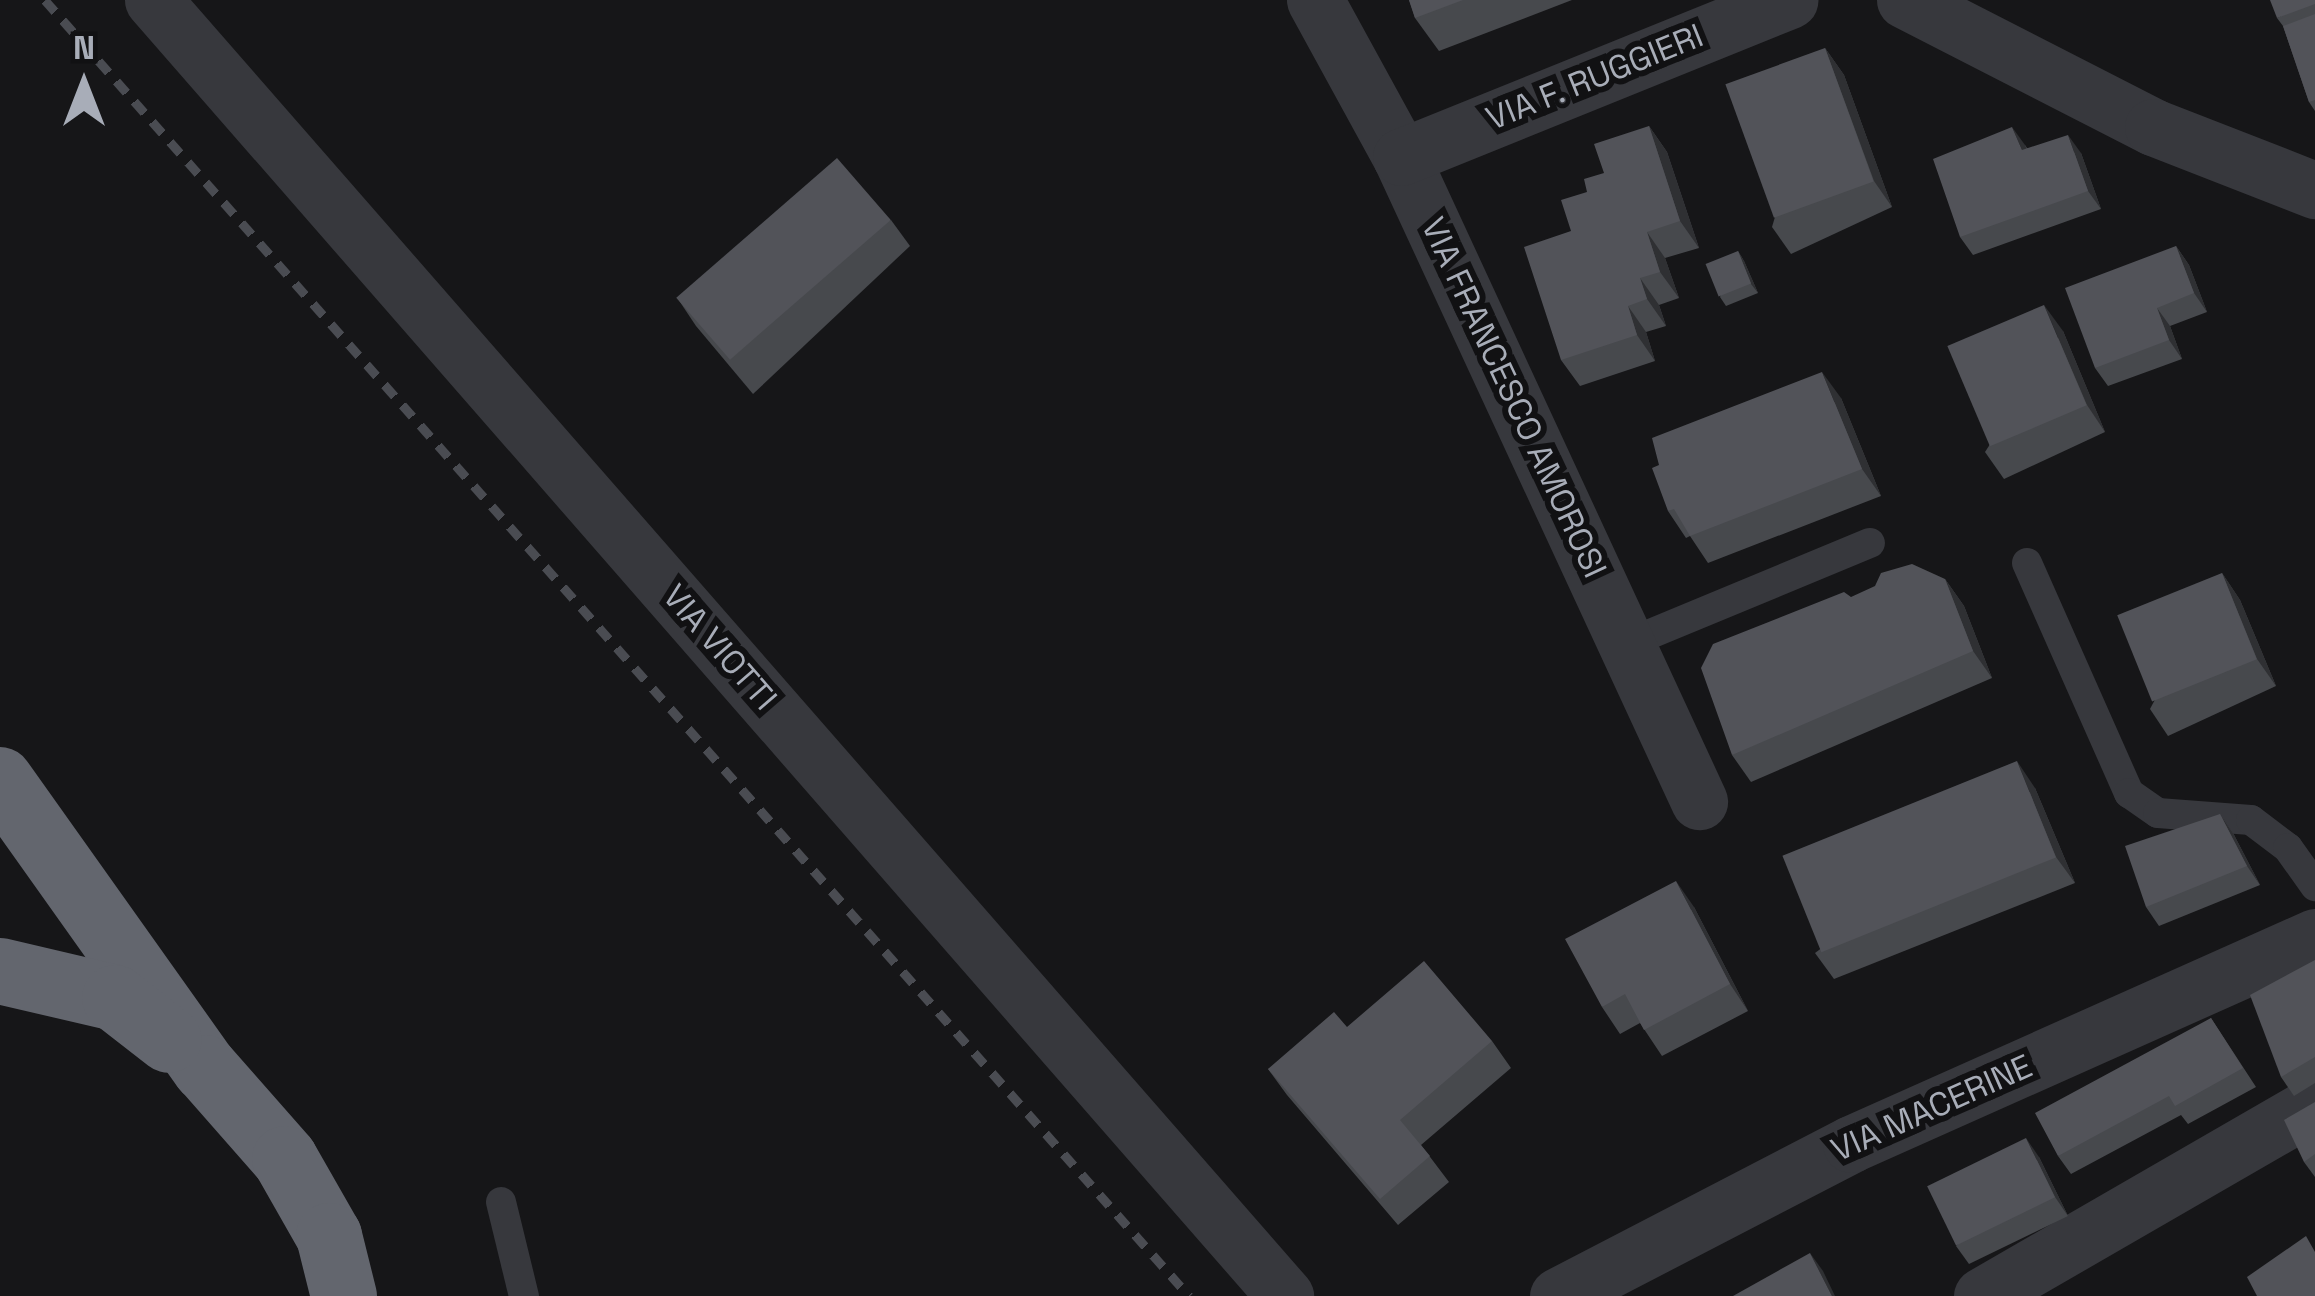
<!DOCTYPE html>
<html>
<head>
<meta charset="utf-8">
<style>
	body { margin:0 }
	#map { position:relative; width:2315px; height:1296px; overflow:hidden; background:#161618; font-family:"Space Grotesk",sans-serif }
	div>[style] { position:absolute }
	.lane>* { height:30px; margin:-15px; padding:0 15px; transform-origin:15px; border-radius:15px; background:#37383d }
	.street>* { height:57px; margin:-28.5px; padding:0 28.5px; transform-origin:28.5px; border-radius:28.5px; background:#37383d }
	.highway>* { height:66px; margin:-33px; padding:0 33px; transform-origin:33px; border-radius:33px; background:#63666e }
	.rail>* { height:9px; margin-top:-4.5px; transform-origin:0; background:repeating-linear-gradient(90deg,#4a4c52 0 15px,transparent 0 27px) }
	.wall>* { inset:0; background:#47494d }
	.shaded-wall>* { inset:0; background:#2f3033 }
	.building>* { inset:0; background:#525359; transform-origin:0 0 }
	span { translate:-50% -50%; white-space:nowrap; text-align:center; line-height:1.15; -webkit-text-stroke:12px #111113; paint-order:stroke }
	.street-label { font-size:33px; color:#a8adb8 }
	.north { position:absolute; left:24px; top:24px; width:120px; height:120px; -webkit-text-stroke:9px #111113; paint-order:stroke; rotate:0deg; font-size:33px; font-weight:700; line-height:48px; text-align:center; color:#a8adb8 }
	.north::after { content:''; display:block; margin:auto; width:42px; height:54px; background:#a8adb8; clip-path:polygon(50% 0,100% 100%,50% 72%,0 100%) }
</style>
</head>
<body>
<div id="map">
	<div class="lane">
		<i style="left:2027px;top:563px;width:252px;rotate:66.1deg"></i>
		<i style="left:2129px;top:793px;width:35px;rotate:35deg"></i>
		<i style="left:2158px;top:813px;width:93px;rotate:4.3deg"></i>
		<i style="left:2251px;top:820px;width:46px;rotate:37.1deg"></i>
		<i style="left:2288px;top:848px;width:47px;rotate:54.6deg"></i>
		<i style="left:1626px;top:644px;width:264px;rotate:-22.5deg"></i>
		<i style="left:501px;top:1202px;width:97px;rotate:76.3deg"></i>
	</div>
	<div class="street">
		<i style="left:153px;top:0;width:1721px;rotate:48.86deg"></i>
		<i style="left:1315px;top:0;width:179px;rotate:61.3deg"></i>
		<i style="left:1401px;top:157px;width:710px;rotate:65.17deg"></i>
		<i style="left:1905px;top:0;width:279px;rotate:27.1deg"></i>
		<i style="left:2153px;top:127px;width:174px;rotate:21.3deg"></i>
		<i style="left:1401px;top:157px;width:419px;rotate:-22deg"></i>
		<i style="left:1558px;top:1296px;width:330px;rotate:-27.4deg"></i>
		<i style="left:1851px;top:1144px;width:508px;rotate:-24.04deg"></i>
		<i style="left:1982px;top:1296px;width:384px;rotate:-30deg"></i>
	</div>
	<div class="highway">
		<i style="left:0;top:780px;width:354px;rotate:54.6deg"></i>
		<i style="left:205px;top:1068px;width:121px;rotate:48.7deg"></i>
		<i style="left:285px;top:1159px;width:89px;rotate:60.3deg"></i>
		<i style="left:329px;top:1236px;width:62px;rotate:76deg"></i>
		<i style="left:0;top:971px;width:118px;rotate:13.2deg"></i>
		<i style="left:115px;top:998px;width:68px;rotate:37.9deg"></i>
	</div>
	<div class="rail">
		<i style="left:45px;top:0;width:1729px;rotate:48.56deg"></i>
	</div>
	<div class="wall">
		<i style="clip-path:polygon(1409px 0,1572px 0,1439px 51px,1415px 18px)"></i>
		<i style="clip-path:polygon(2315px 0,2315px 111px,2309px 102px,2283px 26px,2277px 18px)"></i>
		<i style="clip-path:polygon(1825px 48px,1844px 75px,1892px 207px,1791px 254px,1772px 227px)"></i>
		<i style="clip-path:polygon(1649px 126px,1667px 152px,1699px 248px,1665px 258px,1679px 298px,1659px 305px,1666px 326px,1646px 332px,1655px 361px,1580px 386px,1561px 360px,1571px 231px,1587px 192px)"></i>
		<i style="clip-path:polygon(2025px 145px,2027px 148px,2081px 153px,2101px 209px,1973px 255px,1960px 237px)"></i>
		<i style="clip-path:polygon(891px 220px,910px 246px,753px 394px,696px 326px,678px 299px)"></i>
		<i style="clip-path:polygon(2176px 246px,2189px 265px,2207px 312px,2170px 326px,2182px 359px,2108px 386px,2095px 368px)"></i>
		<i style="clip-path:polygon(1738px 251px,1744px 261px,1758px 293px,1726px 306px,1720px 297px)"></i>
		<i style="clip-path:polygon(2063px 331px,2105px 432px,2004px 479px,1985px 452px)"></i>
		<i style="clip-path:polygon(1841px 398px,1881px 496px,1708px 563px,1690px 536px,1686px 538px,1668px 511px)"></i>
		<i style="clip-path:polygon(2222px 573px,2240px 600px,2276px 686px,2168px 736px,2150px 709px)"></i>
		<i style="clip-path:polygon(1945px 579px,1964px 606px,1992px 678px,1751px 782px,1732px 755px)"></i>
		<i style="clip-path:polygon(2035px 788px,2075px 883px,1834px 979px,1815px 953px)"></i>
		<i style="clip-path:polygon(2220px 814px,2233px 833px,2260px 885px,2159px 926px,2146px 907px)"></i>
		<i style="clip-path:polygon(1694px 907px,1748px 1011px,1662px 1056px,1640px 1023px,1620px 1034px,1602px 1007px)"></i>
		<i style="clip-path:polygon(2315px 960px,2315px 1083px,2294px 1096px,2281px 1077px)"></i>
		<i style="clip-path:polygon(2211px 1018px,2256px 1087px,2188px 1124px,2181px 1115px,2071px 1174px,2058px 1156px)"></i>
		<i style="clip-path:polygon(1347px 1027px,1492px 1041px,1511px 1068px,1421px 1145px,1449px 1182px,1398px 1225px,1287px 1095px,1268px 1069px)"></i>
		<i style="clip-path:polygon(2315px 1102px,2315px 1177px,2304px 1162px)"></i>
		<i style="clip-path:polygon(2039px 1157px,2068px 1216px,1969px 1264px,1956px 1246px)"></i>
	</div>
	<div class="shaded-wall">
		<i style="clip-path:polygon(1825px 48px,1844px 75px,1892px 207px,1874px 181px)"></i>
		<i style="clip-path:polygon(1649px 126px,1667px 152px,1699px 248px,1680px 221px)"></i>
		<i style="clip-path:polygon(2012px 127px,2025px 145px,2035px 169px,2022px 150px)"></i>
		<i style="clip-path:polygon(2068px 135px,2081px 153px,2101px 209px,2088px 191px)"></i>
		<i style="clip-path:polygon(1647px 232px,1665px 258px,1679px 298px,1660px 272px)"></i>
		<i style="clip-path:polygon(2176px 246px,2189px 265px,2207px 312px,2194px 293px)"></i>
		<i style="clip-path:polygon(1738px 251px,1744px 261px,1758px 293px,1751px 284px)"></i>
		<i style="clip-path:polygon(1640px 278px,1659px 305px,1666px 326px,1647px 299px)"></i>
		<i style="clip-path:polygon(2044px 305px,2063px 331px,2105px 432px,2087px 405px)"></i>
		<i style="clip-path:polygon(1628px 306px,1646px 332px,1655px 361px,1637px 335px)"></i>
		<i style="clip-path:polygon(2157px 308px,2170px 326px,2182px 359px,2169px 340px)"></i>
		<i style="clip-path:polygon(1822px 372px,1841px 398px,1881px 496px,1862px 469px)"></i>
		<i style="clip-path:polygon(2222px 573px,2240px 600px,2276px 686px,2257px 659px)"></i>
		<i style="clip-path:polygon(1945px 579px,1964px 606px,1992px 678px,1973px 651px)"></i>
		<i style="clip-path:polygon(2017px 761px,2035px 788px,2075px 883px,2056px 857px)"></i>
		<i style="clip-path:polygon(2220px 814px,2233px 833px,2260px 885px,2247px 866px)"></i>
		<i style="clip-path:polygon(1676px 881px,1694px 907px,1748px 1011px,1730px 984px)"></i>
		<i style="clip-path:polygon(2026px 1138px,2039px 1157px,2068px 1216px,2055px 1197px)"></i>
		<i style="clip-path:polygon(1810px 1253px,1823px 1271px,1835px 1296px,1832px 1296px)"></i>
	</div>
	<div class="building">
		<i style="clip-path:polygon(1409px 0,1463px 0,1415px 18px)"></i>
		<i style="clip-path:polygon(2270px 0,2315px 0,2315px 4px,2277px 18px)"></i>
		<i style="clip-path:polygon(2315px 14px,2315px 100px,2309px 102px,2283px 26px)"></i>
		<i style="left:1825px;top:48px;width:142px;height:106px;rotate:70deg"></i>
		<i style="clip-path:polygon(1649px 126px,1680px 221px,1647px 232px,1660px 272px,1640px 278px,1647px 299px,1628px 306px,1637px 335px,1561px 360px,1524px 247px,1571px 231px,1561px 200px,1587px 192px,1584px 179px,1604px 173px,1594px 144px)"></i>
		<i style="clip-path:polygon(2012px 127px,2022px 150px,2068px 135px,2088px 191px,1960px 237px,1933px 159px)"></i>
		<i style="left:837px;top:158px;width:82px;height:213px;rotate:49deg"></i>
		<i style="clip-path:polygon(2176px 246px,2194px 293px,2157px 308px,2169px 340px,2095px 368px,2065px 288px)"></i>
		<i style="left:1738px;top:251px;width:35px;height:35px;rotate:68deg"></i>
		<i style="left:2044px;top:305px;width:109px;height:105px;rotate:67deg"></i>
		<i style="clip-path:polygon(1822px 372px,1862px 469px,1690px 536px,1674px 509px,1668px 511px,1652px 468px,1659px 465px,1652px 438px)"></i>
		<i style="clip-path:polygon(1912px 564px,1945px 579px,1973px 651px,1732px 755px,1701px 668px,1713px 644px,1844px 592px,1851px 597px,1875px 586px,1881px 573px)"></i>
		<i style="left:2222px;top:573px;width:93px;height:113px;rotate:68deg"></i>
		<i style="left:2017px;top:761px;width:104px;height:253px;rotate:68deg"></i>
		<i style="clip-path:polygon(2220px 814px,2247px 866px,2146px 907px,2125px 846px)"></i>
		<i style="clip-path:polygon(1676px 881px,1730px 984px,1644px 1030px,1625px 994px,1602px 1007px,1565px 939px)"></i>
		<i style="clip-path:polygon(2315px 960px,2315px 1057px,2281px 1077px,2250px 995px)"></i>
		<i style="clip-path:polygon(1424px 961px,1492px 1041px,1400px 1120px,1430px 1156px,1380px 1199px,1268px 1069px,1334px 1012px,1347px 1027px)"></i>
		<i style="clip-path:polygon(2211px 1018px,2243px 1068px,2175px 1106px,2169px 1096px,2058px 1156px,2035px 1113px)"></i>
		<i style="clip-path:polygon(2315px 1102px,2315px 1154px,2304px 1162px,2284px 1120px)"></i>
		<i style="left:2026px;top:1138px;width:66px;height:110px;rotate:64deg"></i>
		<i style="clip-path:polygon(2306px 1236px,2315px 1252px,2315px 1296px,2257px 1296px,2247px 1277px)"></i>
		<i style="clip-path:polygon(1810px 1253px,1832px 1296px,1733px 1296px)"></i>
	</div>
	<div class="street-label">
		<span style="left:1595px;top:78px;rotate:-22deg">VIA F. RUGGIERI</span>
		<span style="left:1513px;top:398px;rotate:65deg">VIA FRANCESCO AMOROSI</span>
		<span style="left:719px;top:648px;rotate:49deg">VIA VIOTTI</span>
		<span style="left:1932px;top:1109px;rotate:-24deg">VIA MACERINE</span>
	</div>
	<div class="north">N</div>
</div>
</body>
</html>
